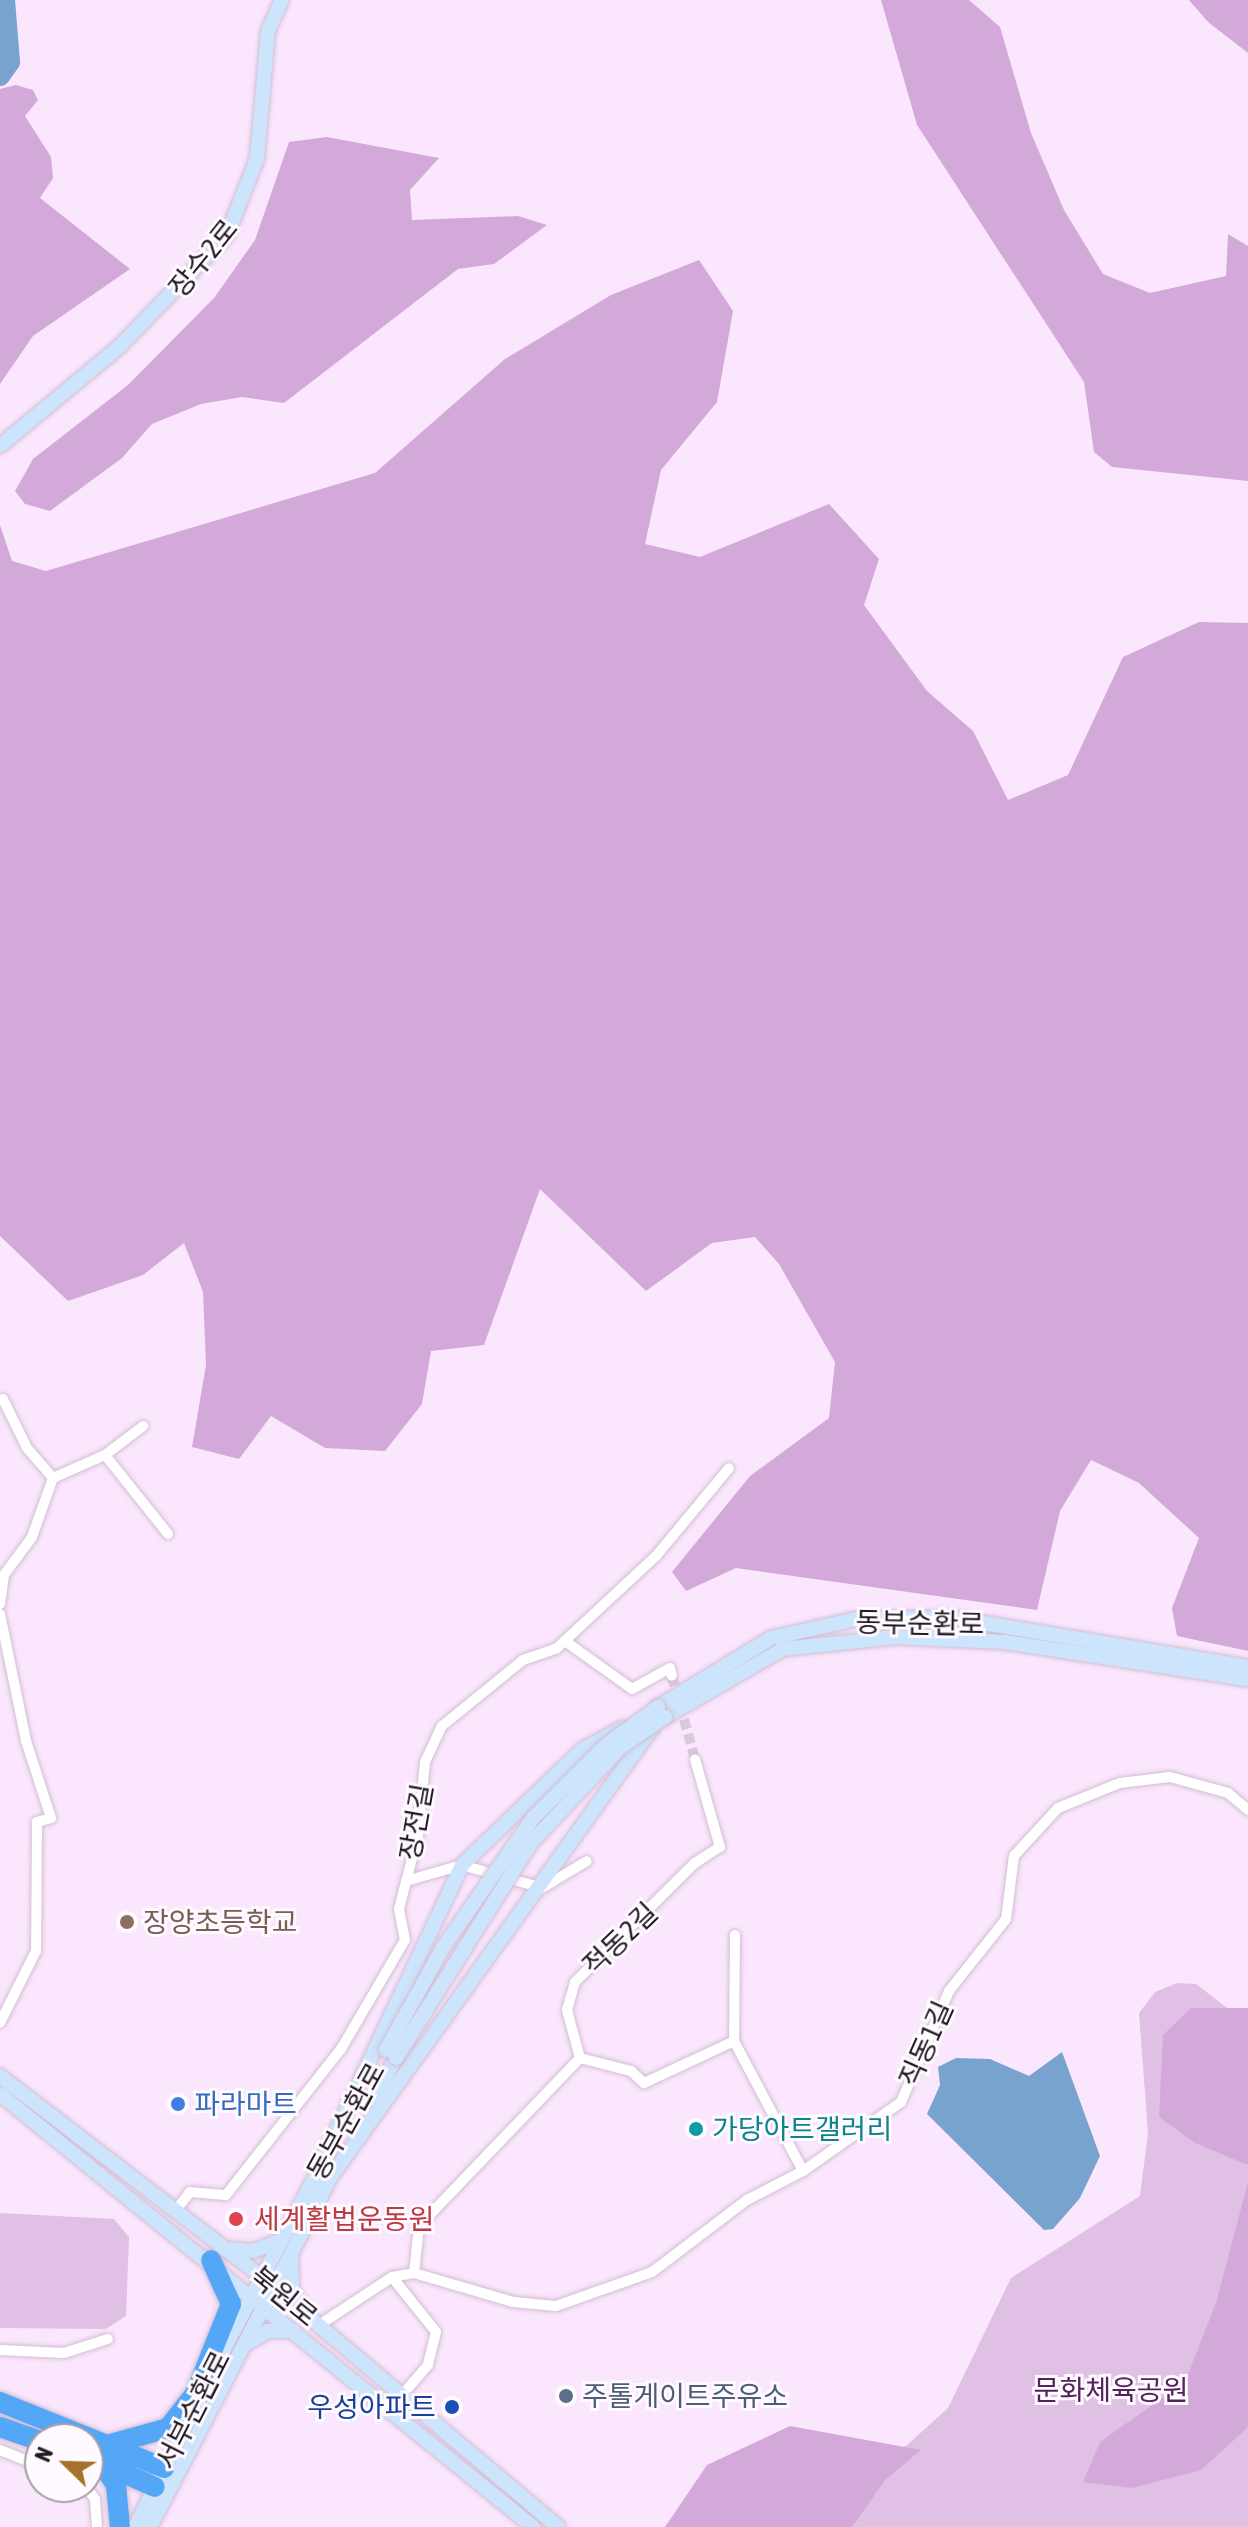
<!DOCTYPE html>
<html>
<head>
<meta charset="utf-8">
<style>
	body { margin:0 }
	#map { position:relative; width:1248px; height:2527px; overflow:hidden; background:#fbe7fd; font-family:"Asap Condensed","Noto Sans KR",sans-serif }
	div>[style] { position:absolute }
	.green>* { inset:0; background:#e0c0e4 }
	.forest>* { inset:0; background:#d2a9d8 }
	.water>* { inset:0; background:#78a3ce }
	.river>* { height:20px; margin:-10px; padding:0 10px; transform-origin:10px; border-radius:10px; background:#78a3ce }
	.street-tunnel>* { height:10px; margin-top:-5px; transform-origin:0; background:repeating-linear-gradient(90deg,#dac8dc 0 10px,transparent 0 15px) }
	.roads { filter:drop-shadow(0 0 2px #d2bed4) drop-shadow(0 0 2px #d2bed4) }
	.street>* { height:10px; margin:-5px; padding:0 5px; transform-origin:5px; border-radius:5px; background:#fff }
	.secondary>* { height:14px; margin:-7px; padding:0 7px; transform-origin:7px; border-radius:7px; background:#cce4fc }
	.highway>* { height:20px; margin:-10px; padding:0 10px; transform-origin:10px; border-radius:10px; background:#54a6f6 }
	.bridges { filter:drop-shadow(0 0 2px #d2bed4) drop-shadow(0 0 2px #d2bed4) }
	.secondary-bridge>* { height:14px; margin:-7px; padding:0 7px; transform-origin:7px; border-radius:7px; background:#cce4fc }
	.dots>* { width:22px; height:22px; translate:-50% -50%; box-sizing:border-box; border:4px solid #fefaff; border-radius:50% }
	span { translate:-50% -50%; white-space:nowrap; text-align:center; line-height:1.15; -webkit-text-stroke:6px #fefaff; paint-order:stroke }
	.street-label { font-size:28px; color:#201921 }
	.education-label { font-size:28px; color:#785e54 }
	.left { translate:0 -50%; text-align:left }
	.shop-label { font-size:28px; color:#366cbe }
	.culture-label { font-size:28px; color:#0d838f }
	.health-label { font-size:28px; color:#be3a42 }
	.park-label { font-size:28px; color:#54235c }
	.service-label { font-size:28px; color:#4e5e75 }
	.transit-label { font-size:28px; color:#164399 }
	.right { translate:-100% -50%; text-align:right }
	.north { position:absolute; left:24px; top:2423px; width:80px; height:80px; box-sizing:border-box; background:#fefaff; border:2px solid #a5a0a6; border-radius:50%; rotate:293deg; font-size:22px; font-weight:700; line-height:32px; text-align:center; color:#201921 }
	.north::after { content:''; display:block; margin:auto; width:28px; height:36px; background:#a6712b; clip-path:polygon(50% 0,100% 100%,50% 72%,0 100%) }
</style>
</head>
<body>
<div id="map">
	<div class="green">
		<i style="clip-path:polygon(1177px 1983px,1196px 1984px,1248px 2024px,1248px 2527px,677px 2527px,906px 2446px,948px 2408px,1011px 2278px,1140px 2196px,1148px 2133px,1139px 2013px,1155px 1992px)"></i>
		<i style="clip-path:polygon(0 2213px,114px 2219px,129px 2237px,126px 2316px,106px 2329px,0 2328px)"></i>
	</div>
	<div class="forest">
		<i style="clip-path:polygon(881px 0,969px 0,1000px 27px,1031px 133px,1064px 210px,1103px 274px,1150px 293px,1226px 276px,1228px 234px,1248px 246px,1248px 481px,1112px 467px,1094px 452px,1084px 382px,917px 125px)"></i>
		<i style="clip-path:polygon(1189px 0,1248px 0,1248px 53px,1208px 22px)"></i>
		<i style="clip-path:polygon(16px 85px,33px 90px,38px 100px,25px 116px,51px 157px,53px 178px,40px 198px,130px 269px,33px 336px,0 384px,0 89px)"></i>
		<i style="clip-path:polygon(327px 137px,439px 158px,410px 190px,412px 220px,518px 216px,547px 225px,494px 264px,458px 269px,284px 403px,242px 397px,201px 404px,152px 424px,122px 458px,50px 511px,25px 504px,15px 491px,33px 459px,128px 385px,214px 298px,255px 240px,289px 142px)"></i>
		<i style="clip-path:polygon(699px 260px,733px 311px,717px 402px,661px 470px,645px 544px,700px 557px,829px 504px,879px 559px,864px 605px,927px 691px,973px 731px,1008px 800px,1068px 775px,1123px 657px,1199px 622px,1248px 623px,1248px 1651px,1177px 1636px,1172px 1608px,1199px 1538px,1139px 1483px,1091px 1460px,1060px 1511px,1037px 1610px,736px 1568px,686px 1591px,672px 1572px,750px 1476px,829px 1418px,835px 1362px,779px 1264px,755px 1237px,712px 1243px,646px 1291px,540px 1189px,484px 1345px,431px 1351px,422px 1404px,385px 1451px,325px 1448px,271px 1416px,239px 1459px,192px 1447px,206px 1365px,203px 1292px,184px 1243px,143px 1275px,68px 1301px,0 1236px,0 525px,12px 561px,46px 571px,375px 473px,505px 359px,611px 295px)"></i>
		<i style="clip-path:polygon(1191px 2008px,1248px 2008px,1248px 2165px,1195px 2143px,1159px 2117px,1163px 2035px)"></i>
		<i style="clip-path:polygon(1248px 2182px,1248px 2427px,1201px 2470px,1132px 2488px,1083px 2482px,1100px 2442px,1185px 2382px,1216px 2303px)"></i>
		<i style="clip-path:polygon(790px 2426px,921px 2450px,885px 2480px,852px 2527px,665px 2527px,707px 2465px)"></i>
	</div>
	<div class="water">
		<i style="clip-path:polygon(1062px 2052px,1100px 2156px,1080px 2198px,1053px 2229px,1044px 2230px,927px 2114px,940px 2085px,938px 2067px,956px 2058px,990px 2059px,1029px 2076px)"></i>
	</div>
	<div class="river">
		<i style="left:0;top:76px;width:17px;rotate:-54deg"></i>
		<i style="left:10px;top:62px;width:62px;rotate:-94.6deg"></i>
	</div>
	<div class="street-tunnel">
		<i style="left:672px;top:1676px;width:86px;rotate:74.5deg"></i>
	</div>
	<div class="roads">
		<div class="street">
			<i style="left:3px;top:1399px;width:55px;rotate:63.9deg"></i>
			<i style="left:27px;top:1448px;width:40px;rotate:49deg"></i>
			<i style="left:105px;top:1455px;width:101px;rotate:51.4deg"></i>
			<i style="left:0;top:1604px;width:29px;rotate:-82deg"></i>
			<i style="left:4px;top:1575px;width:47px;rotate:-53.6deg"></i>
			<i style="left:32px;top:1537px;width:63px;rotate:-70.4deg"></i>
			<i style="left:53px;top:1478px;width:57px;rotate:-23.9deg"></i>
			<i style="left:105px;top:1455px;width:48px;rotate:-37.3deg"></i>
			<i style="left:0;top:1614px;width:130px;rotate:78.4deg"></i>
			<i style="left:26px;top:1741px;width:81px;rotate:72deg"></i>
			<i style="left:51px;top:1818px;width:15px;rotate:164deg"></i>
			<i style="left:37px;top:1822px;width:129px;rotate:90.4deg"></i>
			<i style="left:36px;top:1951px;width:80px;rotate:116.6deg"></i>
			<i style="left:565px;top:1641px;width:82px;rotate:35.6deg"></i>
			<i style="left:632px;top:1689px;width:43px;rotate:-28.9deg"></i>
			<i style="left:670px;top:1668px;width:8px;rotate:76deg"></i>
			<i style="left:406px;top:1881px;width:58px;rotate:-15.9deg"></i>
			<i style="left:462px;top:1865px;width:83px;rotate:16deg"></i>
			<i style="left:542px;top:1888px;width:52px;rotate:-31deg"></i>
			<i style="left:735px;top:1935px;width:106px;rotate:90.5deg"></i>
			<i style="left:734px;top:2041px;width:147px;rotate:62deg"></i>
			<i style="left:580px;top:2058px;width:53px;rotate:14.3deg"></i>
			<i style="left:631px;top:2071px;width:18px;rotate:43deg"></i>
			<i style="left:644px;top:2083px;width:99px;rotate:-25deg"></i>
			<i style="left:176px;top:2210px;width:23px;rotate:-52deg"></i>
			<i style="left:190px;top:2192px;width:36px;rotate:5deg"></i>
			<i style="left:226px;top:2195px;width:186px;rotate:-51.8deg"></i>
			<i style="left:341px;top:2049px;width:126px;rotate:-59.6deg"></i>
			<i style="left:405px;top:1940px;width:32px;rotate:-101deg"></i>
			<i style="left:399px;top:1909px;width:76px;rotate:-75.6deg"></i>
			<i style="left:418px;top:1835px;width:73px;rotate:-84.5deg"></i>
			<i style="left:425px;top:1762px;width:40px;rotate:-65deg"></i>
			<i style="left:442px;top:1726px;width:104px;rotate:-39.2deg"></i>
			<i style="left:523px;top:1660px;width:36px;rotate:-19deg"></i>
			<i style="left:557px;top:1648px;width:135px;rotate:-42.9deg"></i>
			<i style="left:656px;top:1556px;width:114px;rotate:-50.3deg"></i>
			<i style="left:414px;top:2273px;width:47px;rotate:-83.9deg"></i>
			<i style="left:419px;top:2226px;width:233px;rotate:-46.2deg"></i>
			<i style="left:580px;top:2058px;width:50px;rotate:-105.2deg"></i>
			<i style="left:567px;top:2010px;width:29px;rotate:-74deg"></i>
			<i style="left:575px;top:1982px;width:169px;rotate:-44.8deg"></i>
			<i style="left:695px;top:1863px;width:30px;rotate:-33deg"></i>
			<i style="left:720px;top:1847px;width:91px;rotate:-105.9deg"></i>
			<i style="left:392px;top:2277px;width:70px;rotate:51.3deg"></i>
			<i style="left:436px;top:2332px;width:34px;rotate:104deg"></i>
			<i style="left:428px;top:2365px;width:38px;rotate:131deg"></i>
			<i style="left:319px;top:2325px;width:87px;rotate:-33.3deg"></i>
			<i style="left:392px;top:2277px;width:22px;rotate:-10deg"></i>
			<i style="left:414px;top:2273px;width:103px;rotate:16.3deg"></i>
			<i style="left:513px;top:2302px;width:43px;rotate:5.3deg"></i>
			<i style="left:556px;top:2306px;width:102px;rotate:-19.5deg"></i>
			<i style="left:652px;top:2272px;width:119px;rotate:-37.2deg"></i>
			<i style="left:747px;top:2200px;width:63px;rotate:-27.4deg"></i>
			<i style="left:803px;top:2171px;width:120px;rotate:-35.1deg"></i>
			<i style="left:901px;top:2102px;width:121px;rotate:-66.6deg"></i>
			<i style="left:949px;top:1991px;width:92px;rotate:-51.6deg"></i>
			<i style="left:1006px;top:1919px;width:64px;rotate:-82.8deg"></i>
			<i style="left:1014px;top:1856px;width:65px;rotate:-47.5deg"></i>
			<i style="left:1058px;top:1808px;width:67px;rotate:-22deg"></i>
			<i style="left:1120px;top:1783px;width:50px;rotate:-6.8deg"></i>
			<i style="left:1170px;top:1777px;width:60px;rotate:15.4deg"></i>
			<i style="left:1228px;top:1793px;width:26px;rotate:40deg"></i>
			<i style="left:0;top:2350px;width:64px;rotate:2.7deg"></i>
			<i style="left:64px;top:2353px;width:46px;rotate:-17.7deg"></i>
			<i style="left:0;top:2450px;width:43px;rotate:21.8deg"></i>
			<i style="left:86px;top:2487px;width:15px;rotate:53deg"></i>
			<i style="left:95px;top:2499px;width:28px;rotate:86deg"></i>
		</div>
		<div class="secondary">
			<i style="left:0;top:446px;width:155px;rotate:-39.8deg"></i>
			<i style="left:119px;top:347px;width:156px;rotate:-46deg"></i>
			<i style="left:227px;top:235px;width:82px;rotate:-68.5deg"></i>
			<i style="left:257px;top:159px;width:128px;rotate:-85.1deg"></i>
			<i style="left:268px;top:31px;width:34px;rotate:-66deg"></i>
			<i style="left:658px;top:1707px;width:132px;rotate:-31.4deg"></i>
			<i style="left:771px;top:1638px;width:88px;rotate:-12.5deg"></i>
			<i style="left:857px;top:1619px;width:96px;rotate:-0.6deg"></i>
			<i style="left:953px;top:1618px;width:299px;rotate:9.4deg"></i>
			<i style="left:665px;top:1717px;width:136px;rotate:-30deg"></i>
			<i style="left:783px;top:1649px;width:113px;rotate:-6.1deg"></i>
			<i style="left:895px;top:1637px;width:110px;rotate:2.6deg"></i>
			<i style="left:1005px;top:1642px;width:246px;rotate:8.7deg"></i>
			<i style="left:0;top:2076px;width:327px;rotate:37.5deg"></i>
			<i style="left:259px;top:2275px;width:391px;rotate:40.1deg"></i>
			<i style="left:0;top:2094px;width:687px;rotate:39.09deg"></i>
			<i style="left:373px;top:2099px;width:47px;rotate:-60.7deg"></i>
			<i style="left:317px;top:2172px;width:340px;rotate:-64.7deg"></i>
			<i style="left:462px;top:1865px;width:166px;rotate:-43.8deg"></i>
			<i style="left:582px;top:1750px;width:46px;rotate:-28.8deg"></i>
			<i style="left:330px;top:2178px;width:555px;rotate:-54.39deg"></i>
			<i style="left:230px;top:2249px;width:23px;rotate:5deg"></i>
			<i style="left:253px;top:2251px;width:28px;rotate:-21deg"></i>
			<i style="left:291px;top:2257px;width:33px;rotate:88deg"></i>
			<i style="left:292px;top:2290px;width:17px;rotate:59deg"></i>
			<i style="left:244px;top:2345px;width:28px;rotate:-30deg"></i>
			<i style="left:268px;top:2331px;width:26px"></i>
			<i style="left:215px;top:2366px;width:226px;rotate:-62.1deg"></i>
			<i style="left:135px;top:2527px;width:143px;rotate:-63.4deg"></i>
			<i style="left:150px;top:2527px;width:402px;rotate:-62.7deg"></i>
		</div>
		<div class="highway">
			<i style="left:0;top:2402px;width:177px;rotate:21.9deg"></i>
			<i style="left:0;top:2427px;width:42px;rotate:19.3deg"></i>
			<i style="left:111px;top:2444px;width:59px;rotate:-15.7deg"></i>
			<i style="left:168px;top:2428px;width:43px;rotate:-51.5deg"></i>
			<i style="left:195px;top:2394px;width:97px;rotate:-68.2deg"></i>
			<i style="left:231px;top:2304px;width:48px;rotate:-114.4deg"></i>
			<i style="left:88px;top:2457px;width:73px;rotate:24.1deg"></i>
			<i style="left:100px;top:2461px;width:29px;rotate:56deg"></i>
			<i style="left:116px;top:2485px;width:42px;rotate:84.6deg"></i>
		</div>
	</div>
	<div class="bridges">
		<div class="secondary-bridge">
			<i style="left:386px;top:2050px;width:119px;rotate:-60.9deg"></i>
			<i style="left:444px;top:1946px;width:156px;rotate:-55.2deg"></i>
			<i style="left:533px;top:1818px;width:102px;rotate:-45deg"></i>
			<i style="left:605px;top:1746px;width:66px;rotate:-36.3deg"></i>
			<i style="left:396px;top:2058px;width:252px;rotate:-57.9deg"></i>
			<i style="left:530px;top:1844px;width:134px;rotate:-46.8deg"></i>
			<i style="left:622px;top:1746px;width:52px;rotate:-34deg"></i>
		</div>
	</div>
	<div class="dots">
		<i style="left:127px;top:1922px;background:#8d6e63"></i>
		<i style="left:178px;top:2104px;background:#3f7fe0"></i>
		<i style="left:696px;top:2129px;background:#0f9aa8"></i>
		<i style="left:236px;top:2219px;background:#e0444e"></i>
		<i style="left:566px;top:2396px;background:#5c6f8a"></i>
		<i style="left:452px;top:2407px;background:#1a4fb4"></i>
	</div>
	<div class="street-label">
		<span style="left:203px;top:258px;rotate:-51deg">장수2로</span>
		<span style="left:920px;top:1623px;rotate:1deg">동부순환로</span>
		<span style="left:416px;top:1822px;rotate:-80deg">장전길</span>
		<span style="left:620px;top:1939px;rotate:-44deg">적동2길</span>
		<span style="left:926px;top:2044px;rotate:-66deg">직동1길</span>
		<span style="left:346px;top:2121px;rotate:-61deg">동부순환로</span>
		<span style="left:284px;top:2296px;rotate:39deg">북원로</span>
		<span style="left:193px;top:2410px;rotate:-63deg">서부순환로</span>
	</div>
	<div class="education-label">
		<span class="left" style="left:143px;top:1922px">장양초등학교</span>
	</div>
	<div class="shop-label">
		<span class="left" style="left:194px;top:2104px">파라마트</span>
	</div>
	<div class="culture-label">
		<span class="left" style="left:712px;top:2129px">가당아트갤러리</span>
	</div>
	<div class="health-label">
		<span class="left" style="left:254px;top:2219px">세계활법운동원</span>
	</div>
	<div class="park-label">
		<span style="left:1111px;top:2390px">문화체육공원</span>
	</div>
	<div class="service-label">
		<span class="left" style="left:582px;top:2396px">주톨게이트주유소</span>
	</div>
	<div class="transit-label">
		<span class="right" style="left:436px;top:2407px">우성아파트</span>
	</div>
	<div class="north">N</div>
</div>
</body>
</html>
